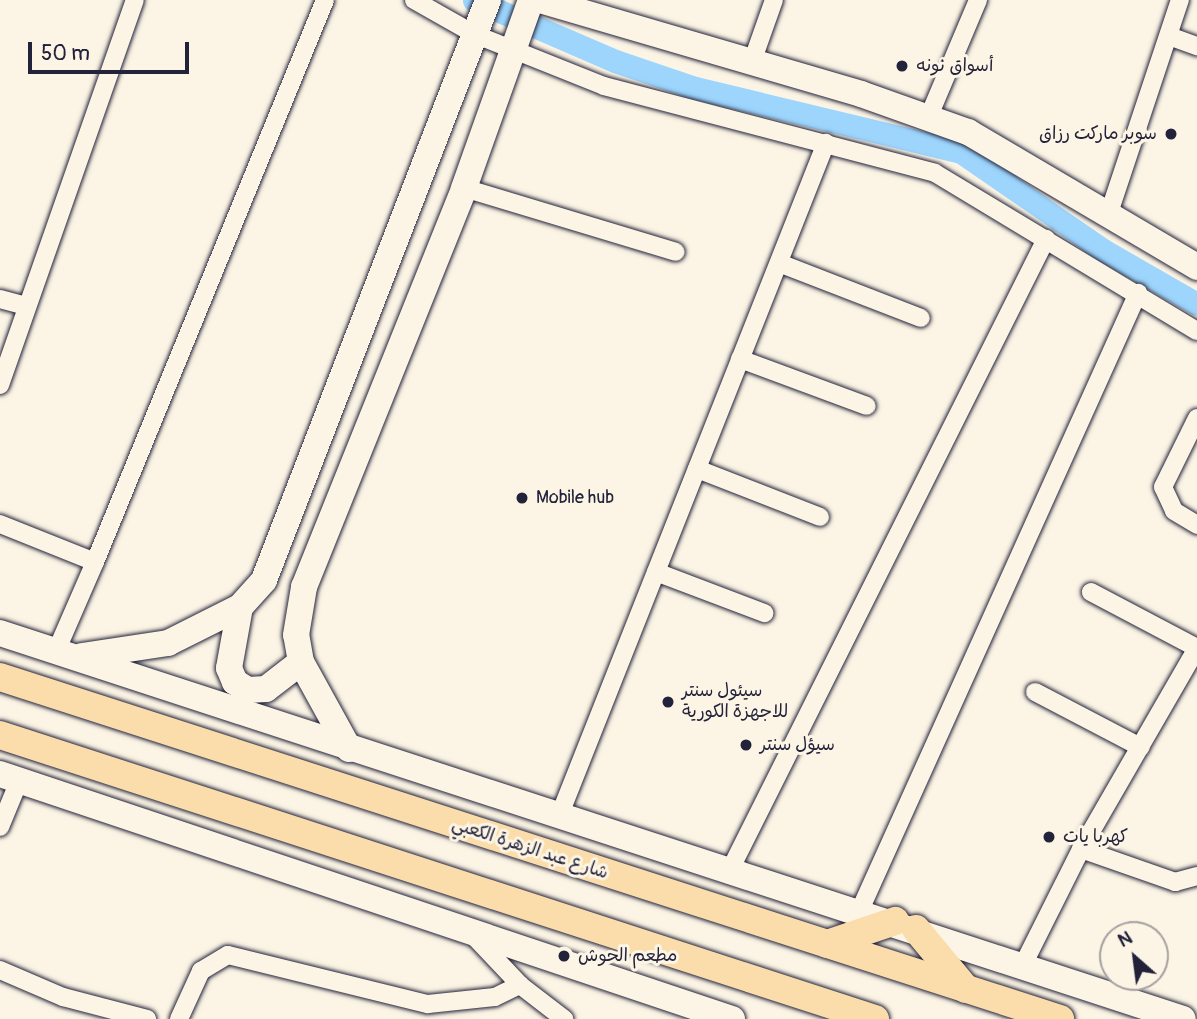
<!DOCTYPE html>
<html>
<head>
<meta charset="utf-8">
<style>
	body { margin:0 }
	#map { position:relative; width:1197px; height:1019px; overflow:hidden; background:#fcf5e5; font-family:Pangolin,"Playpen Sans Arabic",sans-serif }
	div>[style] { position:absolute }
	.canal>* { height:23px; margin:-11.5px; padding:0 11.5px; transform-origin:11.5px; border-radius:11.5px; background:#9dd5fd }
	.roads { filter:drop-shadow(0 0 2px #22223b) drop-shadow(0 0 2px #22223b) }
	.street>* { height:18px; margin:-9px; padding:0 9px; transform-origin:9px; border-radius:9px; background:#fcf5e5 }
	.secondary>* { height:26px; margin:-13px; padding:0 13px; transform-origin:13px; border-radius:13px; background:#fcf5e5 }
	.primary>* { height:28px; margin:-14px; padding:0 14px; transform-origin:14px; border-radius:14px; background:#fbddab }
	.dots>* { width:19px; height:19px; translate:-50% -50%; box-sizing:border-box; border:4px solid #fcf5e5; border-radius:50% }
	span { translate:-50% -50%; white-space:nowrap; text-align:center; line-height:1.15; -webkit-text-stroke:6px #fcf5e5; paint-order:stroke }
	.poi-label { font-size:18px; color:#22223b }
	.left { translate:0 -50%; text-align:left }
	.right { translate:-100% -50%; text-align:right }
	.street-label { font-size:18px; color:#22223b }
	.north { position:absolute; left:1099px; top:921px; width:70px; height:70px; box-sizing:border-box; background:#fcf5e5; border:2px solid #a5a1a1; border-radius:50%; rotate:332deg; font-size:19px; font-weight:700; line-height:28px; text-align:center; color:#22223b }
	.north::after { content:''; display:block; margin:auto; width:24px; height:32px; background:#22223b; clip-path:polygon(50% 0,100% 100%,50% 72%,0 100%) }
	.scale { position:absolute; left:28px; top:42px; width:161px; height:32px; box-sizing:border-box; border:4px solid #22223b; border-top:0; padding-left:9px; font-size:21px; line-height:24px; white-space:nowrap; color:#22223b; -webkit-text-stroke:5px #fcf5e5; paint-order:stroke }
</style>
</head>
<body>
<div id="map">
	<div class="canal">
		<i style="left:474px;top:0;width:154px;rotate:23.4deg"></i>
		<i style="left:615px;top:61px;width:84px;rotate:18.6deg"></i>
		<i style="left:695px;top:88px;width:274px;rotate:13.5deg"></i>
		<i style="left:961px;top:152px;width:173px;rotate:34.6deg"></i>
		<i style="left:1103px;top:250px;width:108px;rotate:29.9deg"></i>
	</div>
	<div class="roads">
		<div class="street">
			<i style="left:414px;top:0;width:69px;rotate:29.5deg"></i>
			<i style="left:474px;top:34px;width:140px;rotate:21.8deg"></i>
			<i style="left:604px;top:86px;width:342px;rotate:14.7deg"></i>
			<i style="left:935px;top:173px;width:306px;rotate:31.1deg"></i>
			<i style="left:1169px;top:36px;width:30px;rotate:20deg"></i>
			<i style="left:752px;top:62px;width:66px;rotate:-70.5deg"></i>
			<i style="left:929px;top:116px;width:126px;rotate:-67.1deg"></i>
			<i style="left:464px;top:188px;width:221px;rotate:16.8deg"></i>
			<i style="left:1109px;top:213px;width:225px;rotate:-71.6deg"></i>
			<i style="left:779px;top:263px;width:152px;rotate:21.2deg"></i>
			<i style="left:0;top:299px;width:27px;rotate:15deg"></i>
			<i style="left:740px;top:359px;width:135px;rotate:20.3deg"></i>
			<i style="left:0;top:385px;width:408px;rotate:-70.7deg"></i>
			<i style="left:1197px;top:418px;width:77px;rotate:116.2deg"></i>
			<i style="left:1163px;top:487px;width:26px;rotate:65deg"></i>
			<i style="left:1174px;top:511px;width:27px;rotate:31deg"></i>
			<i style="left:697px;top:469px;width:132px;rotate:21.3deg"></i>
			<i style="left:0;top:524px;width:102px;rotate:21.8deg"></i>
			<i style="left:95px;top:562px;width:100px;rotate:113.5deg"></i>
			<i style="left:95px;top:562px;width:607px;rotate:-67.74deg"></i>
			<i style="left:656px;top:572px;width:116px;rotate:20.8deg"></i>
			<i style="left:1035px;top:692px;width:119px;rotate:27.6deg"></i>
			<i style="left:560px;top:814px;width:722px;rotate:-68.38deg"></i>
			<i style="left:0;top:827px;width:50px;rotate:-67.6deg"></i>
			<i style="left:1081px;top:849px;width:100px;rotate:19.3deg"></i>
			<i style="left:1175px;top:882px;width:23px;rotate:-15deg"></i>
			<i style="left:730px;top:870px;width:706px;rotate:-63.4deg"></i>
			<i style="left:860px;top:910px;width:677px;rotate:-65.75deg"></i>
			<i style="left:472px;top:934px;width:70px;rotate:46.7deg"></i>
			<i style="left:520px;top:985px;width:56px;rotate:37.7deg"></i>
			<i style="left:1022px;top:967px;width:132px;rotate:-63.4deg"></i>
			<i style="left:1081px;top:849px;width:232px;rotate:-60deg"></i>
			<i style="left:1197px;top:648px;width:120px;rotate:-152.2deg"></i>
			<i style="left:0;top:970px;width:69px;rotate:23.2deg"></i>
			<i style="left:63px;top:997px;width:87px;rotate:14.7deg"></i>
			<i style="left:179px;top:1019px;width:53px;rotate:-65.4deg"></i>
			<i style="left:201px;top:971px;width:31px;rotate:-31deg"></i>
			<i style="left:228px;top:955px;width:206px;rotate:13.8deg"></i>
			<i style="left:428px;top:1004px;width:67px;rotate:-6deg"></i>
			<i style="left:495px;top:997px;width:28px;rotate:-26deg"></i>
		</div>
		<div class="secondary">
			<i style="left:540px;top:0;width:334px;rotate:16.3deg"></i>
			<i style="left:861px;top:94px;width:114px;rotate:19.6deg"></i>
			<i style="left:968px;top:132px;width:266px;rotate:30.5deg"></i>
			<i style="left:240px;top:607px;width:62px;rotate:100.2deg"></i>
			<i style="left:229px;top:668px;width:15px;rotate:67deg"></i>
			<i style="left:235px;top:682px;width:15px;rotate:32deg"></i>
			<i style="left:248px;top:690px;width:18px;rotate:-3deg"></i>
			<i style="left:266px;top:689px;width:44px;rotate:-37.6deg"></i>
			<i style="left:0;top:633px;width:1244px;rotate:18.07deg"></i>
			<i style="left:82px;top:656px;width:87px;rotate:-8.6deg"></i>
			<i style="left:168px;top:643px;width:80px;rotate:-26.6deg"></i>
			<i style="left:240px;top:607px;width:36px;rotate:-48deg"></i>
			<i style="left:264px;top:580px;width:622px;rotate:-68.88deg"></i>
			<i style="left:349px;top:749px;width:99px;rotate:-118.9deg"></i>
			<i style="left:301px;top:662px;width:27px;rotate:-100deg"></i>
			<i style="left:296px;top:635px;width:49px;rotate:-80.5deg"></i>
			<i style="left:304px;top:587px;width:430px;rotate:-68.1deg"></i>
			<i style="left:464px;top:188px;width:200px;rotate:-70.4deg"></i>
			<i style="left:0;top:774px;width:772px;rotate:18.51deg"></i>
		</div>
		<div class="primary">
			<i style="left:0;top:677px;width:1114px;rotate:17.88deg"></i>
			<i style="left:0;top:735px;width:920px;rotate:17.98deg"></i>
			<i style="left:916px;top:929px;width:78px;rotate:50.2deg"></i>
			<i style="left:827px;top:944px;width:72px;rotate:-18.7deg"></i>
		</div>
	</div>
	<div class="dots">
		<i style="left:902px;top:66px;background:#22223b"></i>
		<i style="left:1171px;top:134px;background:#22223b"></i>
		<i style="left:522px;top:498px;background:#22223b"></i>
		<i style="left:668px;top:702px;background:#22223b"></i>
		<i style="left:746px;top:745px;background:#22223b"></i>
		<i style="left:1049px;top:837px;background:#22223b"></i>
		<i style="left:564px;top:956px;background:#22223b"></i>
	</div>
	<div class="poi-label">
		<span class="left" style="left:916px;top:66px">أسواق نونه</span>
		<span class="right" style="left:1157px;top:134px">سوبر ماركت رزاق</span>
		<span class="left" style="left:536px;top:498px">Mobile hub</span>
		<span class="left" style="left:682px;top:702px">سيئول سنتر<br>للاجهزة الكورية</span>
		<span class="left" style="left:760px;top:745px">سيؤل سنتر</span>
		<span class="left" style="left:1063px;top:837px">كهربا يات</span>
		<span class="left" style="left:578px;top:956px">مطعم الحوش</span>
	</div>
	<div class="street-label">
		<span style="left:530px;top:849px;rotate:18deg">شارع عبد الزهرة الكعبي</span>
	</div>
	<div class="north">N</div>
	<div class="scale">50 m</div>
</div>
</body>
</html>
